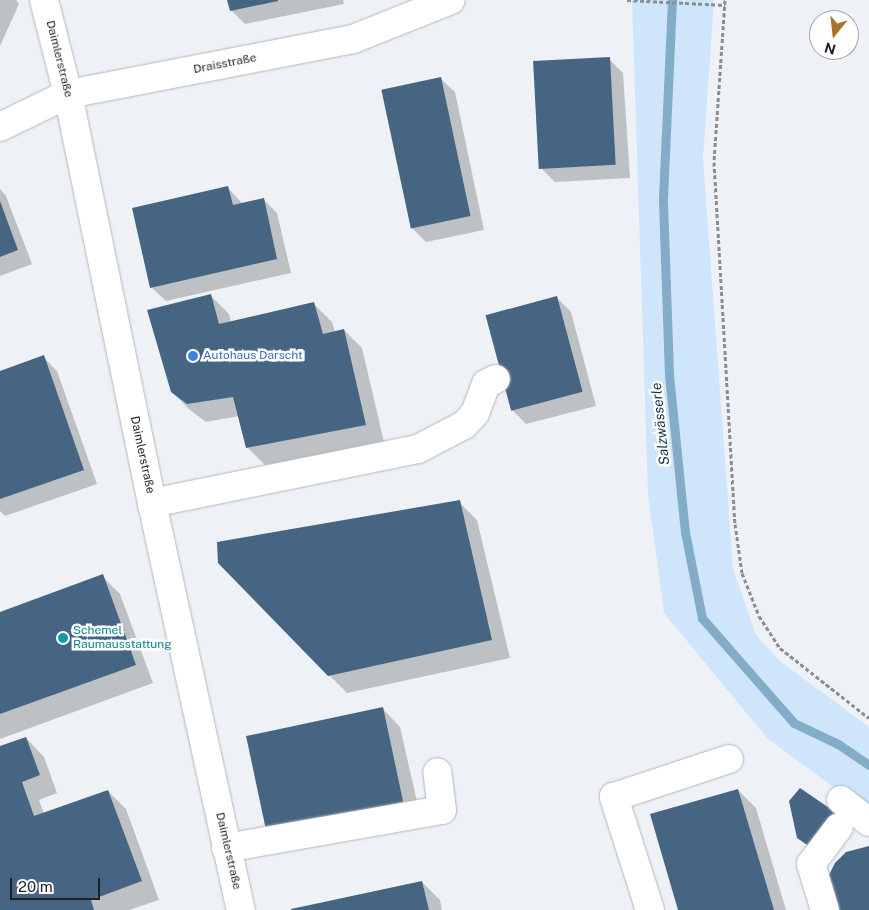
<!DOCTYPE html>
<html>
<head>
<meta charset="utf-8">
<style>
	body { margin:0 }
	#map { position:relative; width:869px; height:910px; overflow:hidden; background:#eef2f6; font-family:"Public Sans",sans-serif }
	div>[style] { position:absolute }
	.green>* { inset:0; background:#cfe5fb }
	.shadow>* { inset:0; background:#0003 }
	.stream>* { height:9px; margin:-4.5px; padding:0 4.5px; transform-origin:4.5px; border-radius:4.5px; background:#83acc9 }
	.building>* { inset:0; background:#466583; transform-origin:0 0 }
	.path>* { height:3px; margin-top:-1.5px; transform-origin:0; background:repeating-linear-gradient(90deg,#8b8d90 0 4px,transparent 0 6.5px) }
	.roads { filter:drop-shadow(0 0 1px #b3b7bb) drop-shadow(0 0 1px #b3b7bb) }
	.minor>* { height:28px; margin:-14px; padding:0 14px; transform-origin:14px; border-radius:14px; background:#fff }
	.dots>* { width:14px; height:14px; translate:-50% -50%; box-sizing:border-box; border:2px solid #fefefe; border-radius:50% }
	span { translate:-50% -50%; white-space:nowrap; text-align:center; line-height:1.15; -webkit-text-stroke:5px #fefefe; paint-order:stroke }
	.street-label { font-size:12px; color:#1f2021 }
	.shop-label { font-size:12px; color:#366cbe }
	.left { translate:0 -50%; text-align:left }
	.culture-label { font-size:12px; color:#0d838f }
	.water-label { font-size:14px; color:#103247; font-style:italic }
	.north { position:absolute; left:809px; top:10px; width:50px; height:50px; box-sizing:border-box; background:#fefefe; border:1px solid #a5a5a6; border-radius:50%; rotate:196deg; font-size:14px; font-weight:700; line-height:20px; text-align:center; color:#1f2021 }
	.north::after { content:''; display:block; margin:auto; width:18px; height:22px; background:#a6742a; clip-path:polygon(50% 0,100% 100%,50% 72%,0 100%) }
	.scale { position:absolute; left:10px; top:878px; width:90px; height:22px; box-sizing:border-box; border:2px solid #1f2021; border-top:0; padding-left:6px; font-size:15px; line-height:18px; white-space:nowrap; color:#1f2021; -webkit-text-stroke:4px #fefefe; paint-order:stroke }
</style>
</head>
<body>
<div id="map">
	<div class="green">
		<i style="clip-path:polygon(632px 0,714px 0,703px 159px,733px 569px,756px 635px,781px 662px,869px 727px,869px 813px,768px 739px,664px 613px,648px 494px)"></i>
	</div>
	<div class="shadow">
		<i style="clip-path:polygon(0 0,16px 0,19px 4px,0 46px)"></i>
		<i style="clip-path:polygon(229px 0,343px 0,344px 4px,245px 24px,231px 10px)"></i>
		<i style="clip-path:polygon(609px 59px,623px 73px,630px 178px,555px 182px,541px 168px)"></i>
		<i style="clip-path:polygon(440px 78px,455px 92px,484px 230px,426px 242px,412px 228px)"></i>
		<i style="clip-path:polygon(228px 188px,243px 204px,263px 199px,277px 213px,291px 273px,166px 301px,151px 287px)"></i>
		<i style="clip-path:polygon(0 189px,6px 196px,32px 264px,0 276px)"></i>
		<i style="clip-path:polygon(211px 296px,229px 314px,231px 322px,314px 304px,332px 322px,335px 332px,344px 330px,362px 348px,384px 442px,265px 465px,247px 447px,239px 416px,206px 422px,190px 410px,172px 392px)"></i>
		<i style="clip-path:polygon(556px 297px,571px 312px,596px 406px,526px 424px,512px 410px)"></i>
		<i style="clip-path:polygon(43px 357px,57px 371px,97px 484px,5px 516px,0 511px,0 372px)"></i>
		<i style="clip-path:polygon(459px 502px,477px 520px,510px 658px,347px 693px,329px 675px)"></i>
		<i style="clip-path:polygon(102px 576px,120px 594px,153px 683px,0 739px,0 613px)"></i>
		<i style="clip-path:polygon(382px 708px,400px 727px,421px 819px,287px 850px)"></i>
		<i style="clip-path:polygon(26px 738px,44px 757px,57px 793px,39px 800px,44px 814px,108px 791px,126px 809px,159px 900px,129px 910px,0 910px,0 748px)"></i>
		<i style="clip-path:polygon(738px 790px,756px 808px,786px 910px,679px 910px)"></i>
		<i style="clip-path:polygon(422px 882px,440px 900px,442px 910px,293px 910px)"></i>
	</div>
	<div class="stream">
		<i style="left:672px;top:0;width:202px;rotate:92.6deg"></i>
		<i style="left:663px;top:202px;width:173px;rotate:88deg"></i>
		<i style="left:669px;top:375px;width:158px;rotate:84.2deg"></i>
		<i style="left:685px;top:532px;width:88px;rotate:78.8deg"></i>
		<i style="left:702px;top:618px;width:140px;rotate:48.8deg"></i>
		<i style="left:794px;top:723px;width:49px;rotate:25.5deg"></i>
		<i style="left:838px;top:744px;width:37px;rotate:34deg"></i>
	</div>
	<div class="building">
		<i style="clip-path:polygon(227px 0,278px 0,278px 1px,230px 11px)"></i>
		<i style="left:610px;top:57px;width:108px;height:77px;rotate:87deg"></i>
		<i style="left:441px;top:77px;width:142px;height:61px;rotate:78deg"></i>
		<i style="clip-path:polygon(228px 186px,233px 205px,264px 198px,277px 259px,150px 288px,132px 208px)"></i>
		<i style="clip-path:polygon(0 201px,18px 250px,0 257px)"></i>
		<i style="clip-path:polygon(211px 294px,219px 324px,314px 302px,323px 334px,344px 329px,366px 425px,246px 448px,233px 397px,187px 404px,171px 392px,147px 310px)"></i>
		<i style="left:557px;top:296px;width:99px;height:74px;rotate:75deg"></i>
		<i style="clip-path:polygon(44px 355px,84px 470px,0 499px,0 371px)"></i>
		<i style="clip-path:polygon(460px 500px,492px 640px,328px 676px,218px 563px,217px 542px)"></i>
		<i style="clip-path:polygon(103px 574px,136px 665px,0 714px,0 612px)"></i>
		<i style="left:383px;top:707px;width:97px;height:140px;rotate:78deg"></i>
		<i style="clip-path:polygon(26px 737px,40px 775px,22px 782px,34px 816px,108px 790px,142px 881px,91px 900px,94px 910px,0 910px,0 746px)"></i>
		<i style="clip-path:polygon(800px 788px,838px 814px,813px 849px,797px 838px,789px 801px)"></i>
		<i style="clip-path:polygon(738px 789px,774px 910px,678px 910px,650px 814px)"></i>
		<i style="clip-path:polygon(869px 846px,869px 910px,835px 910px,827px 879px,835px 863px,846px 852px)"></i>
		<i style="clip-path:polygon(422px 881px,429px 910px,291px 910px,291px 909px)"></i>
	</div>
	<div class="path">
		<i style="left:627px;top:0;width:98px;rotate:2.9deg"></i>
		<i style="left:725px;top:0;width:162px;rotate:93.9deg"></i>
		<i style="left:714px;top:162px;width:363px;rotate:86.7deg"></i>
		<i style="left:735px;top:524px;width:49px;rotate:81.9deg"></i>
		<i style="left:742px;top:573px;width:46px;rotate:68.4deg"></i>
		<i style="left:759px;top:616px;width:38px;rotate:57deg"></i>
		<i style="left:780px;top:648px;width:113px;rotate:38.2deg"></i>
	</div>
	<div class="roads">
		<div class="minor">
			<i style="left:44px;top:0;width:97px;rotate:75.7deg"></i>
			<i style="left:68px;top:94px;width:418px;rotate:78.4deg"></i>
			<i style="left:152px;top:503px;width:417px;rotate:77.7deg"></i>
			<i style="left:0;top:127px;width:76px;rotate:-25.9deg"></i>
			<i style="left:68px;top:94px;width:290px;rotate:-10.9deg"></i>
			<i style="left:353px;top:39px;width:105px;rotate:-21.7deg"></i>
			<i style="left:152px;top:503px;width:271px;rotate:-11.5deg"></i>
			<i style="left:418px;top:449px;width:52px;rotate:-27.6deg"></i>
			<i style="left:464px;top:425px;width:16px;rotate:-47deg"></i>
			<i style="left:475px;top:413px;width:31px;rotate:-69deg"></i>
			<i style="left:486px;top:384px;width:11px;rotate:-27deg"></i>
			<i style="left:841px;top:800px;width:36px;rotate:38deg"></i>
			<i style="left:226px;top:848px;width:219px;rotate:-10deg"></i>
			<i style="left:442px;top:810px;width:38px;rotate:-97deg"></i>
			<i style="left:650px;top:910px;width:119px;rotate:-107.7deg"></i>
			<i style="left:614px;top:797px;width:121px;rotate:-18.3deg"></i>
			<i style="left:825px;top:910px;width:48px;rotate:-106.9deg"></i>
			<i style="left:811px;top:864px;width:46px;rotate:-52.9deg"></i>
		</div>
	</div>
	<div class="dots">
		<i style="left:193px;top:356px;background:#3f7fe0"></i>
		<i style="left:63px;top:638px;background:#0f9aa8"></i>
	</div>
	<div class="street-label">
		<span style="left:59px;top:59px;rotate:76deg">Daimlerstraße</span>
		<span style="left:225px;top:64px;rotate:-11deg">Draisstraße</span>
		<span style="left:142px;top:455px;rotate:78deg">Daimlerstraße</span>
		<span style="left:228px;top:851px;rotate:77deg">Daimlerstraße</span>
	</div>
	<div class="shop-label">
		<span class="left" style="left:203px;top:356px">Autohaus Darscht</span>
	</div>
	<div class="culture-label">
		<span class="left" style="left:73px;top:638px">Schemel<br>Raumausstattung</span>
	</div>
	<div class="water-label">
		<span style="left:660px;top:424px;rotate:-96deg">Salzwässerle</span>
	</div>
	<div class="north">N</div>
	<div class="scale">20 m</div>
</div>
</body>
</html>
